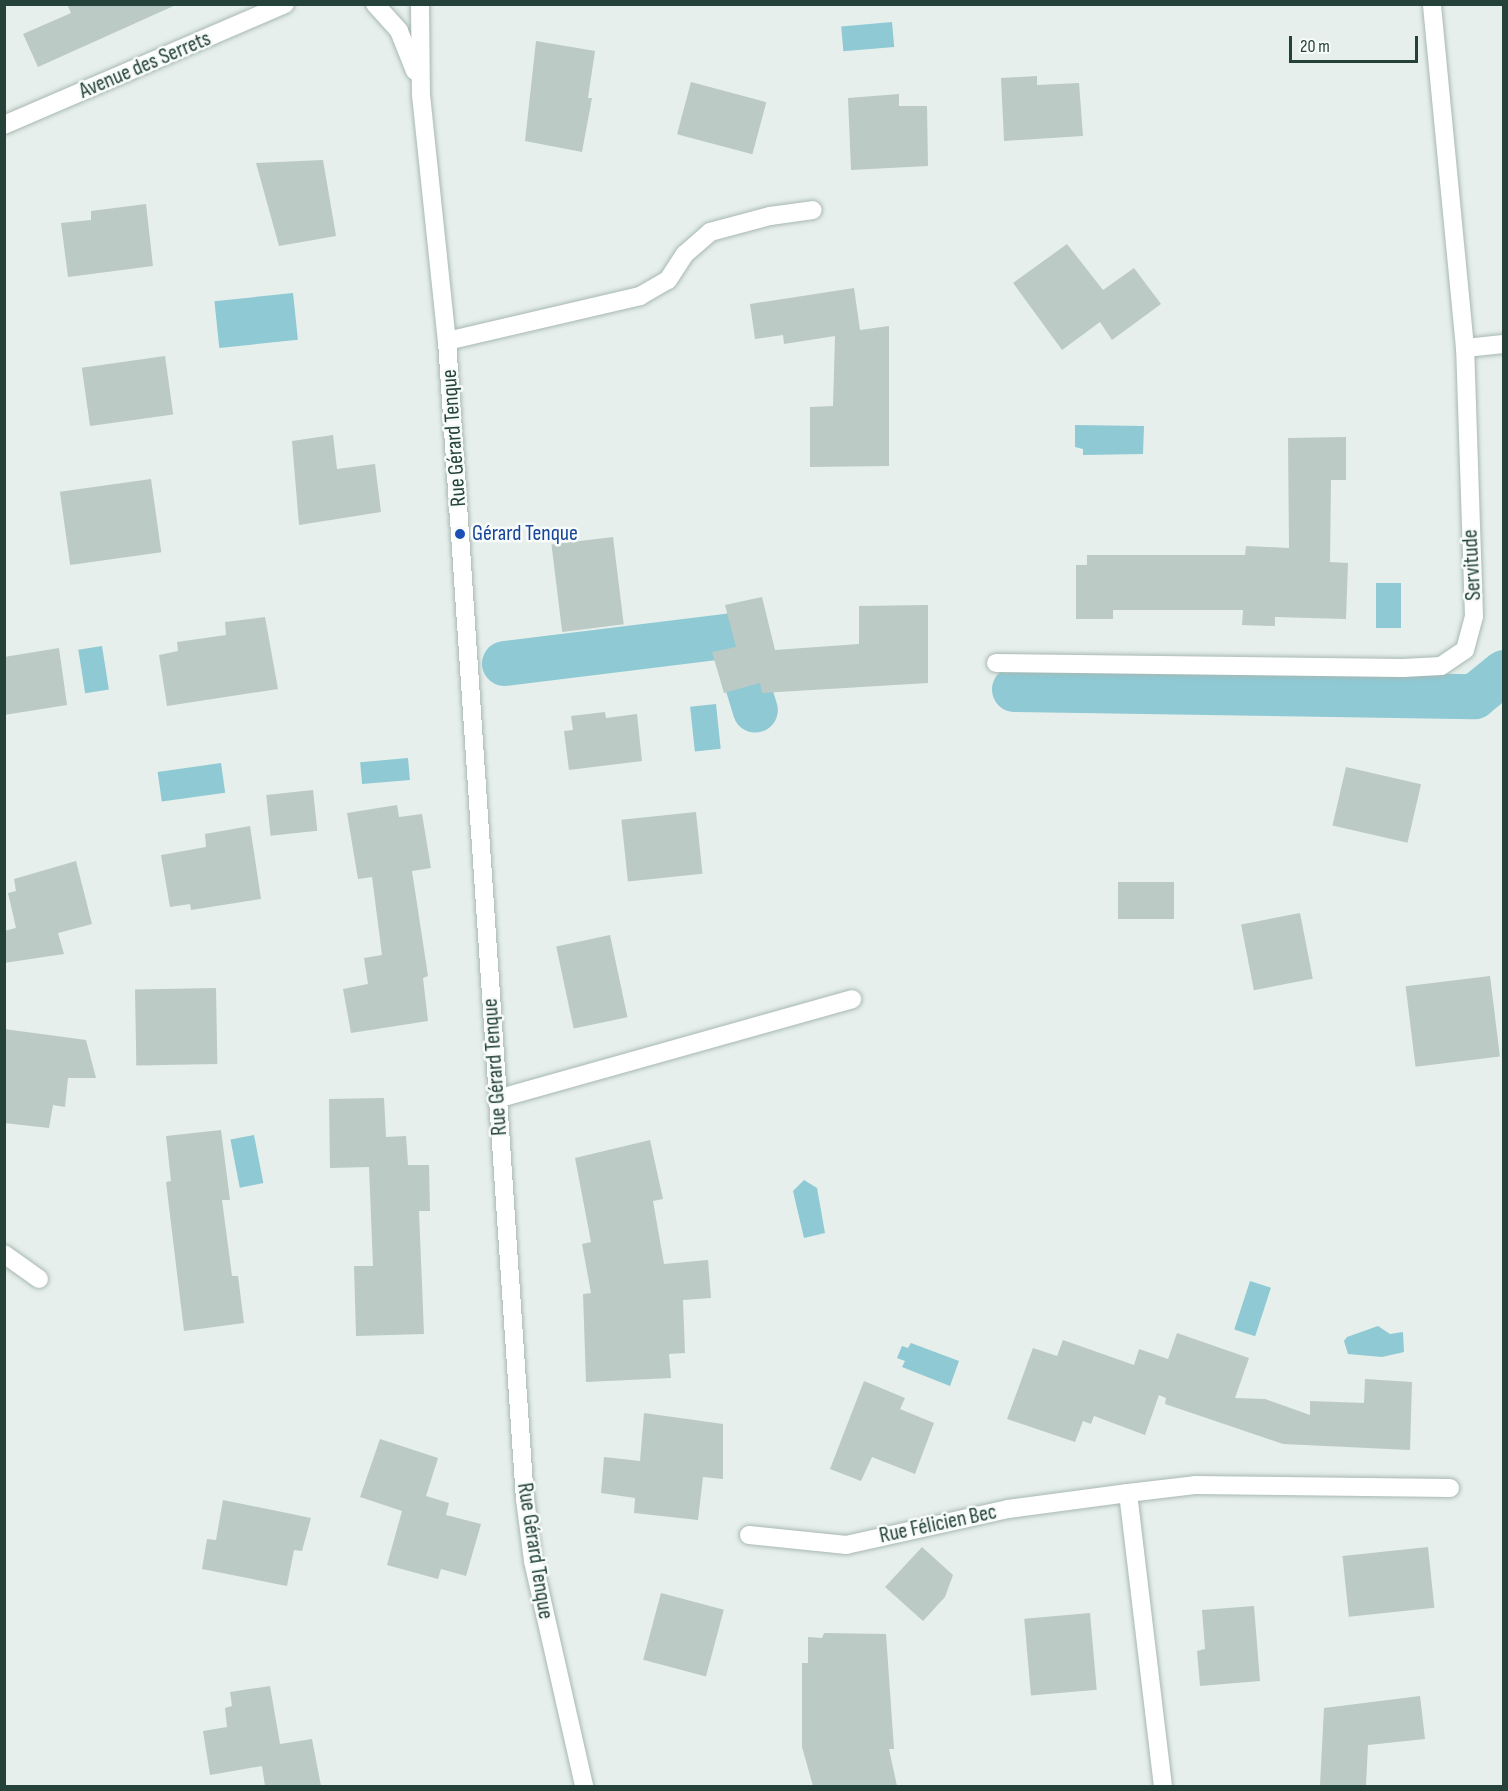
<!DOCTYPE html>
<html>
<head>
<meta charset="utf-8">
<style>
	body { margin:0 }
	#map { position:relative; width:1508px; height:1791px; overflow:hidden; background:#e6efeb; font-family:"Sofia Sans Condensed",sans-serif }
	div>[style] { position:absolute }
	.water>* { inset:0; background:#8ec9d4; transform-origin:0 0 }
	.canal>* { height:45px; margin:-22.5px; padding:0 22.5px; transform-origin:22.5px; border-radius:22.5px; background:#8ec9d4 }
	.building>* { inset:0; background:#bbcac4; transform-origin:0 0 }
	.roads { filter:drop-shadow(0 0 2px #a8b8b2) drop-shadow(0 0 2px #a8b8b2) }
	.minor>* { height:18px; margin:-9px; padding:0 9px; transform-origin:9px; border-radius:9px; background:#fff }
	.dots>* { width:16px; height:16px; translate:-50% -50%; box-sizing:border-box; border:3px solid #f7fbf9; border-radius:50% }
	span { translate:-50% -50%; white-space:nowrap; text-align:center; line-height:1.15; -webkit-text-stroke:5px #f7fbf9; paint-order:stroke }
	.street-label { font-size:22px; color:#24423a }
	.transit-label { font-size:22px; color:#164399 }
	.left { translate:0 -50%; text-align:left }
	.frame { position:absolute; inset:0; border:6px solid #24423a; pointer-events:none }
	.scale { position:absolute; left:1289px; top:36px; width:129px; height:27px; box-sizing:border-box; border:3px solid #24423a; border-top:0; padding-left:8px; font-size:18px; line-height:21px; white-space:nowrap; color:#24423a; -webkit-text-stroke:4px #f7fbf9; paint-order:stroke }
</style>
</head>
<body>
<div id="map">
	<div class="water">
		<i style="left:892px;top:22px;width:25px;height:51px;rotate:85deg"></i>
		<i style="left:293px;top:293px;width:47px;height:79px;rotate:84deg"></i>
		<i style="clip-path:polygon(1075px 425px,1144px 426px,1143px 454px,1083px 455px,1083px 449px,1075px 447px)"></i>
		<i style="left:1376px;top:583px;width:25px;height:45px"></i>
		<i style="left:102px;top:646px;width:44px;height:24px;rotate:81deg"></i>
		<i style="left:716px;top:704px;width:45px;height:26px;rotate:84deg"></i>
		<i style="left:408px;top:758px;width:22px;height:48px;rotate:85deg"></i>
		<i style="left:221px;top:763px;width:30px;height:64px;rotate:82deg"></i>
		<i style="left:254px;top:1135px;width:49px;height:24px;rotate:79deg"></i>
		<i style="clip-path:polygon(804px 1180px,817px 1188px,825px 1233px,804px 1238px,793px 1191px)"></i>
		<i style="left:1250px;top:1281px;width:22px;height:51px;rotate:18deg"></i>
		<i style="clip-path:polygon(1378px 1326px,1390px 1334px,1403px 1332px,1404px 1352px,1382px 1357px,1348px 1354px,1344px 1341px,1347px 1337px)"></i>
		<i style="clip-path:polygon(911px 1343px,959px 1361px,950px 1386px,902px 1367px,905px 1361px,897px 1358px,902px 1346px,908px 1348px)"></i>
	</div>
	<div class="canal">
		<i style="left:504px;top:663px;width:230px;rotate:-7deg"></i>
		<i style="left:732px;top:635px;width:78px;rotate:73deg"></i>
		<i style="left:1014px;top:689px;width:460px;rotate:0.9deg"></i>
		<i style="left:1474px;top:696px;width:38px;rotate:-39deg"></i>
	</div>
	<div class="building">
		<i style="clip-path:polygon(67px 4px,178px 4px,38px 67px,23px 34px,71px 13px)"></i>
		<i style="clip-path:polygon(536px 41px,595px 51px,588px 98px,592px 98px,582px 152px,525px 141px)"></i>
		<i style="clip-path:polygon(1037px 76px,1037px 85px,1079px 83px,1083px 136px,1004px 141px,1001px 78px)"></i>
		<i style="left:691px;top:82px;width:78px;height:54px;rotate:15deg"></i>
		<i style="clip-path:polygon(899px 94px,899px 106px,927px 106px,928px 166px,851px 170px,848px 98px)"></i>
		<i style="clip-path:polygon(323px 160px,336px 236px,279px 246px,256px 163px)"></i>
		<i style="clip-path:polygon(146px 204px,153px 266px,68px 277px,61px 223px,91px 220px,91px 211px)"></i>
		<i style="clip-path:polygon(1067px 244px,1103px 290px,1134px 268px,1161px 304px,1112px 340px,1100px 322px,1062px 350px,1013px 283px)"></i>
		<i style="clip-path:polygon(854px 288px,860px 330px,889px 326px,889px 466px,810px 467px,810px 407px,833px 406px,835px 336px,784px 344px,783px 335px,755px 339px,750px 304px)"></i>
		<i style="left:165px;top:356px;width:59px;height:84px;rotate:82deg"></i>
		<i style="clip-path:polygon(333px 435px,337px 469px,375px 464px,381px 512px,299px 525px,292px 441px)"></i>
		<i style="clip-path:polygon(1346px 437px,1346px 480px,1331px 480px,1330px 562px,1348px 563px,1346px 619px,1275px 617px,1275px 626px,1242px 625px,1243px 610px,1113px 610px,1113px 619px,1076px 619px,1076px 565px,1087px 565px,1087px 555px,1245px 555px,1246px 546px,1289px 548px,1288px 438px)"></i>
		<i style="left:151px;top:479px;width:74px;height:92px;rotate:82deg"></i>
		<i style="left:613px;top:537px;width:88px;height:62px;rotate:83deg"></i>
		<i style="clip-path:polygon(762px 597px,775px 650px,859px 644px,859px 606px,928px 605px,928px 683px,762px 693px,760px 683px,724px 693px,712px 652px,736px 647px,725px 605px)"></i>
		<i style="clip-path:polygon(265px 617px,278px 689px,167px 706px,159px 655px,178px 651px,177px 642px,226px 635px,225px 622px)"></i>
		<i style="clip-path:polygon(59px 648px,67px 705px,4px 715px,4px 657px)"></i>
		<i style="clip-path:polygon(605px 712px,606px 718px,637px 714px,642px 761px,569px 770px,564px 731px,573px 730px,571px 716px)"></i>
		<i style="left:1346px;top:767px;width:77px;height:60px;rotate:13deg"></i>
		<i style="left:313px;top:790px;width:41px;height:47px;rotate:84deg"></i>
		<i style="clip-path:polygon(397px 805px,399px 817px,422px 814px,431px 868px,412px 871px,428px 976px,423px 978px,428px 1021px,351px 1033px,343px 989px,368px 984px,364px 958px,382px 955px,372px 877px,358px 879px,347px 813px)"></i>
		<i style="left:696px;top:812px;width:62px;height:75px;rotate:84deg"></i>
		<i style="clip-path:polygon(250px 826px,261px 899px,191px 910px,190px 904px,170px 907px,161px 855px,206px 847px,205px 834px)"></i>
		<i style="clip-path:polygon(76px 861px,92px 924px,58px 933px,64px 954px,4px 963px,4px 931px,16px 928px,8px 893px,16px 891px,14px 879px)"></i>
		<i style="left:1174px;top:882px;width:37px;height:56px;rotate:90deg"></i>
		<i style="left:1300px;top:913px;width:67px;height:60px;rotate:79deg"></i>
		<i style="left:610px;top:935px;width:84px;height:55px;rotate:78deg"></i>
		<i style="left:1490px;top:976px;width:81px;height:85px;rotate:83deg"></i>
		<i style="left:216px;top:988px;width:76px;height:81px;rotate:89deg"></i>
		<i style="clip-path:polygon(4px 1029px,86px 1040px,96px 1078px,68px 1078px,65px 1107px,53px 1105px,49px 1128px,4px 1123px)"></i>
		<i style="clip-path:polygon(384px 1098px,386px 1137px,406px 1136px,408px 1165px,429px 1165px,430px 1211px,419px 1211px,424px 1334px,356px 1336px,354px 1266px,373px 1266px,369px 1167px,330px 1168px,329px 1099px)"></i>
		<i style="clip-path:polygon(221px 1130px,230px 1200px,222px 1200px,232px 1276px,238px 1276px,244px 1323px,184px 1331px,166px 1182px,171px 1181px,166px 1136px)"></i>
		<i style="clip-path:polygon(650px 1140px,663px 1199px,653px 1201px,664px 1264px,708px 1260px,711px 1298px,683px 1300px,685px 1353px,669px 1354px,671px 1378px,586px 1382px,583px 1294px,591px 1293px,582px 1244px,591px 1242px,575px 1158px)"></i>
		<i style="clip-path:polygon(1177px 1333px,1249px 1358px,1235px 1398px,1265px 1399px,1310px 1415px,1310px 1401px,1364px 1403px,1365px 1379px,1412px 1382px,1410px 1450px,1283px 1444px,1165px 1404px,1166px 1398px,1159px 1395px,1145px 1435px,1094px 1416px,1091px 1424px,1083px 1421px,1075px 1442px,1007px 1419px,1033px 1348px,1057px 1356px,1063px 1340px,1134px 1365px,1139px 1349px,1168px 1359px)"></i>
		<i style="clip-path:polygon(864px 1381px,905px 1398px,900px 1409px,934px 1423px,915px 1474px,872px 1457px,861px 1481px,830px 1469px)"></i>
		<i style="clip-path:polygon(644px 1413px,723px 1424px,723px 1479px,703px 1477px,698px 1520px,634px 1513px,635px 1498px,601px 1493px,604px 1457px,640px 1461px)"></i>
		<i style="clip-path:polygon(380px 1439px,438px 1458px,426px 1496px,449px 1503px,446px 1515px,481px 1524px,466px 1576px,441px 1569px,438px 1579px,387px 1565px,402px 1511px,360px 1497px)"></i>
		<i style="clip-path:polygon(223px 1500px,311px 1518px,302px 1551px,294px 1550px,287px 1586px,202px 1569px,207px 1539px,216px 1540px)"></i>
		<i style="clip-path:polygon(922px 1547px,953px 1575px,945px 1597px,923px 1621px,885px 1587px)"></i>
		<i style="left:1428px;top:1547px;width:61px;height:86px;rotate:84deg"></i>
		<i style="left:661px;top:1593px;width:65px;height:69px;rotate:15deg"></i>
		<i style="clip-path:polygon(1254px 1606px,1260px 1681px,1200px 1686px,1197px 1651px,1205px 1649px,1202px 1610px)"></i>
		<i style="left:1090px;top:1613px;width:77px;height:66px;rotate:85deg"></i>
		<i style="clip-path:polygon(824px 1633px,886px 1634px,894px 1749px,889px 1749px,897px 1786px,813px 1786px,802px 1747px,802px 1663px,808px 1663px,808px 1637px,822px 1638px)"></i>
		<i style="clip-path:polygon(270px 1686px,280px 1744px,312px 1739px,321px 1786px,265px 1786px,262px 1766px,210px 1775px,203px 1731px,227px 1727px,225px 1708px,232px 1706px,230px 1692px)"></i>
		<i style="clip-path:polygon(1420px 1696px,1425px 1739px,1368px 1745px,1366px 1785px,1320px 1785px,1324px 1708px)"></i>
	</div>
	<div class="roads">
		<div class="minor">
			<i style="left:375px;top:4px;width:36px;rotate:48deg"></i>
			<i style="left:399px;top:31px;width:43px;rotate:68.2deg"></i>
			<i style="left:420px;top:4px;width:91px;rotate:89.4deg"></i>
			<i style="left:421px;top:95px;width:247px;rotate:84deg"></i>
			<i style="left:447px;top:341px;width:1161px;rotate:86.15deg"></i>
			<i style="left:525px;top:1499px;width:63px;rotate:82.6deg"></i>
			<i style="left:533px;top:1561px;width:231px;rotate:77.2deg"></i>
			<i style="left:4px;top:125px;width:306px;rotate:-23.3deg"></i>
			<i style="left:447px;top:341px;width:198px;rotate:-13.1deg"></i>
			<i style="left:640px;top:296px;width:32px;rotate:-30deg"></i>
			<i style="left:668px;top:280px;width:31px;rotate:-57deg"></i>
			<i style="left:685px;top:254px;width:33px;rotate:-41deg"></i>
			<i style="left:710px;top:232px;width:62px;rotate:-14.9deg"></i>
			<i style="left:770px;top:216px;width:43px;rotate:-7.9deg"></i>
			<i style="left:1465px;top:348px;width:39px;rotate:-6deg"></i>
			<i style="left:996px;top:663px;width:407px;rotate:0.7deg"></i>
			<i style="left:1403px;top:668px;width:38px;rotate:-3deg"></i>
			<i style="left:1441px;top:666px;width:29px;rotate:-34deg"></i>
			<i style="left:1465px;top:650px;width:35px;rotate:-75deg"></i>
			<i style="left:1474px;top:616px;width:268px;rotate:-91.9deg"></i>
			<i style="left:1465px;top:348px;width:346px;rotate:-95.5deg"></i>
			<i style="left:497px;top:1099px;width:369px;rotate:-15.7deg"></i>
			<i style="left:4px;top:1254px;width:43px;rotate:35.5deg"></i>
			<i style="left:1128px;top:1493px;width:67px;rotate:-6.8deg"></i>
			<i style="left:1195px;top:1485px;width:255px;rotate:0.7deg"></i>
			<i style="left:749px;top:1535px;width:98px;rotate:5.9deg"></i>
			<i style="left:846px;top:1545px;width:166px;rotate:-12.5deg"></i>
			<i style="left:1008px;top:1509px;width:121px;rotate:-7.6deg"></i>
			<i style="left:1128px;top:1493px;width:295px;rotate:83.2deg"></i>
		</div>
	</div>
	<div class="dots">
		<i style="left:460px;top:534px;background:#1a4fb4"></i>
	</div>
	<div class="street-label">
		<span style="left:145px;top:65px;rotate:-23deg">Avenue des Serrets</span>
		<span style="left:454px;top:438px;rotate:-94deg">Rue Gérard Tenque</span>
		<span style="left:1472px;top:565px;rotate:-93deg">Servitude</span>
		<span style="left:495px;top:1067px;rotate:-94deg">Rue Gérard Tenque</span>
		<span style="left:938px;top:1524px;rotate:-12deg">Rue Félicien Bec</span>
		<span style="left:535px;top:1551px;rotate:81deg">Rue Gérard Tenque</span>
	</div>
	<div class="transit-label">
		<span class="left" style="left:472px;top:534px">Gérard Tenque</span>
	</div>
	<div class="frame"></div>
	<div class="scale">20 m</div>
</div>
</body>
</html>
